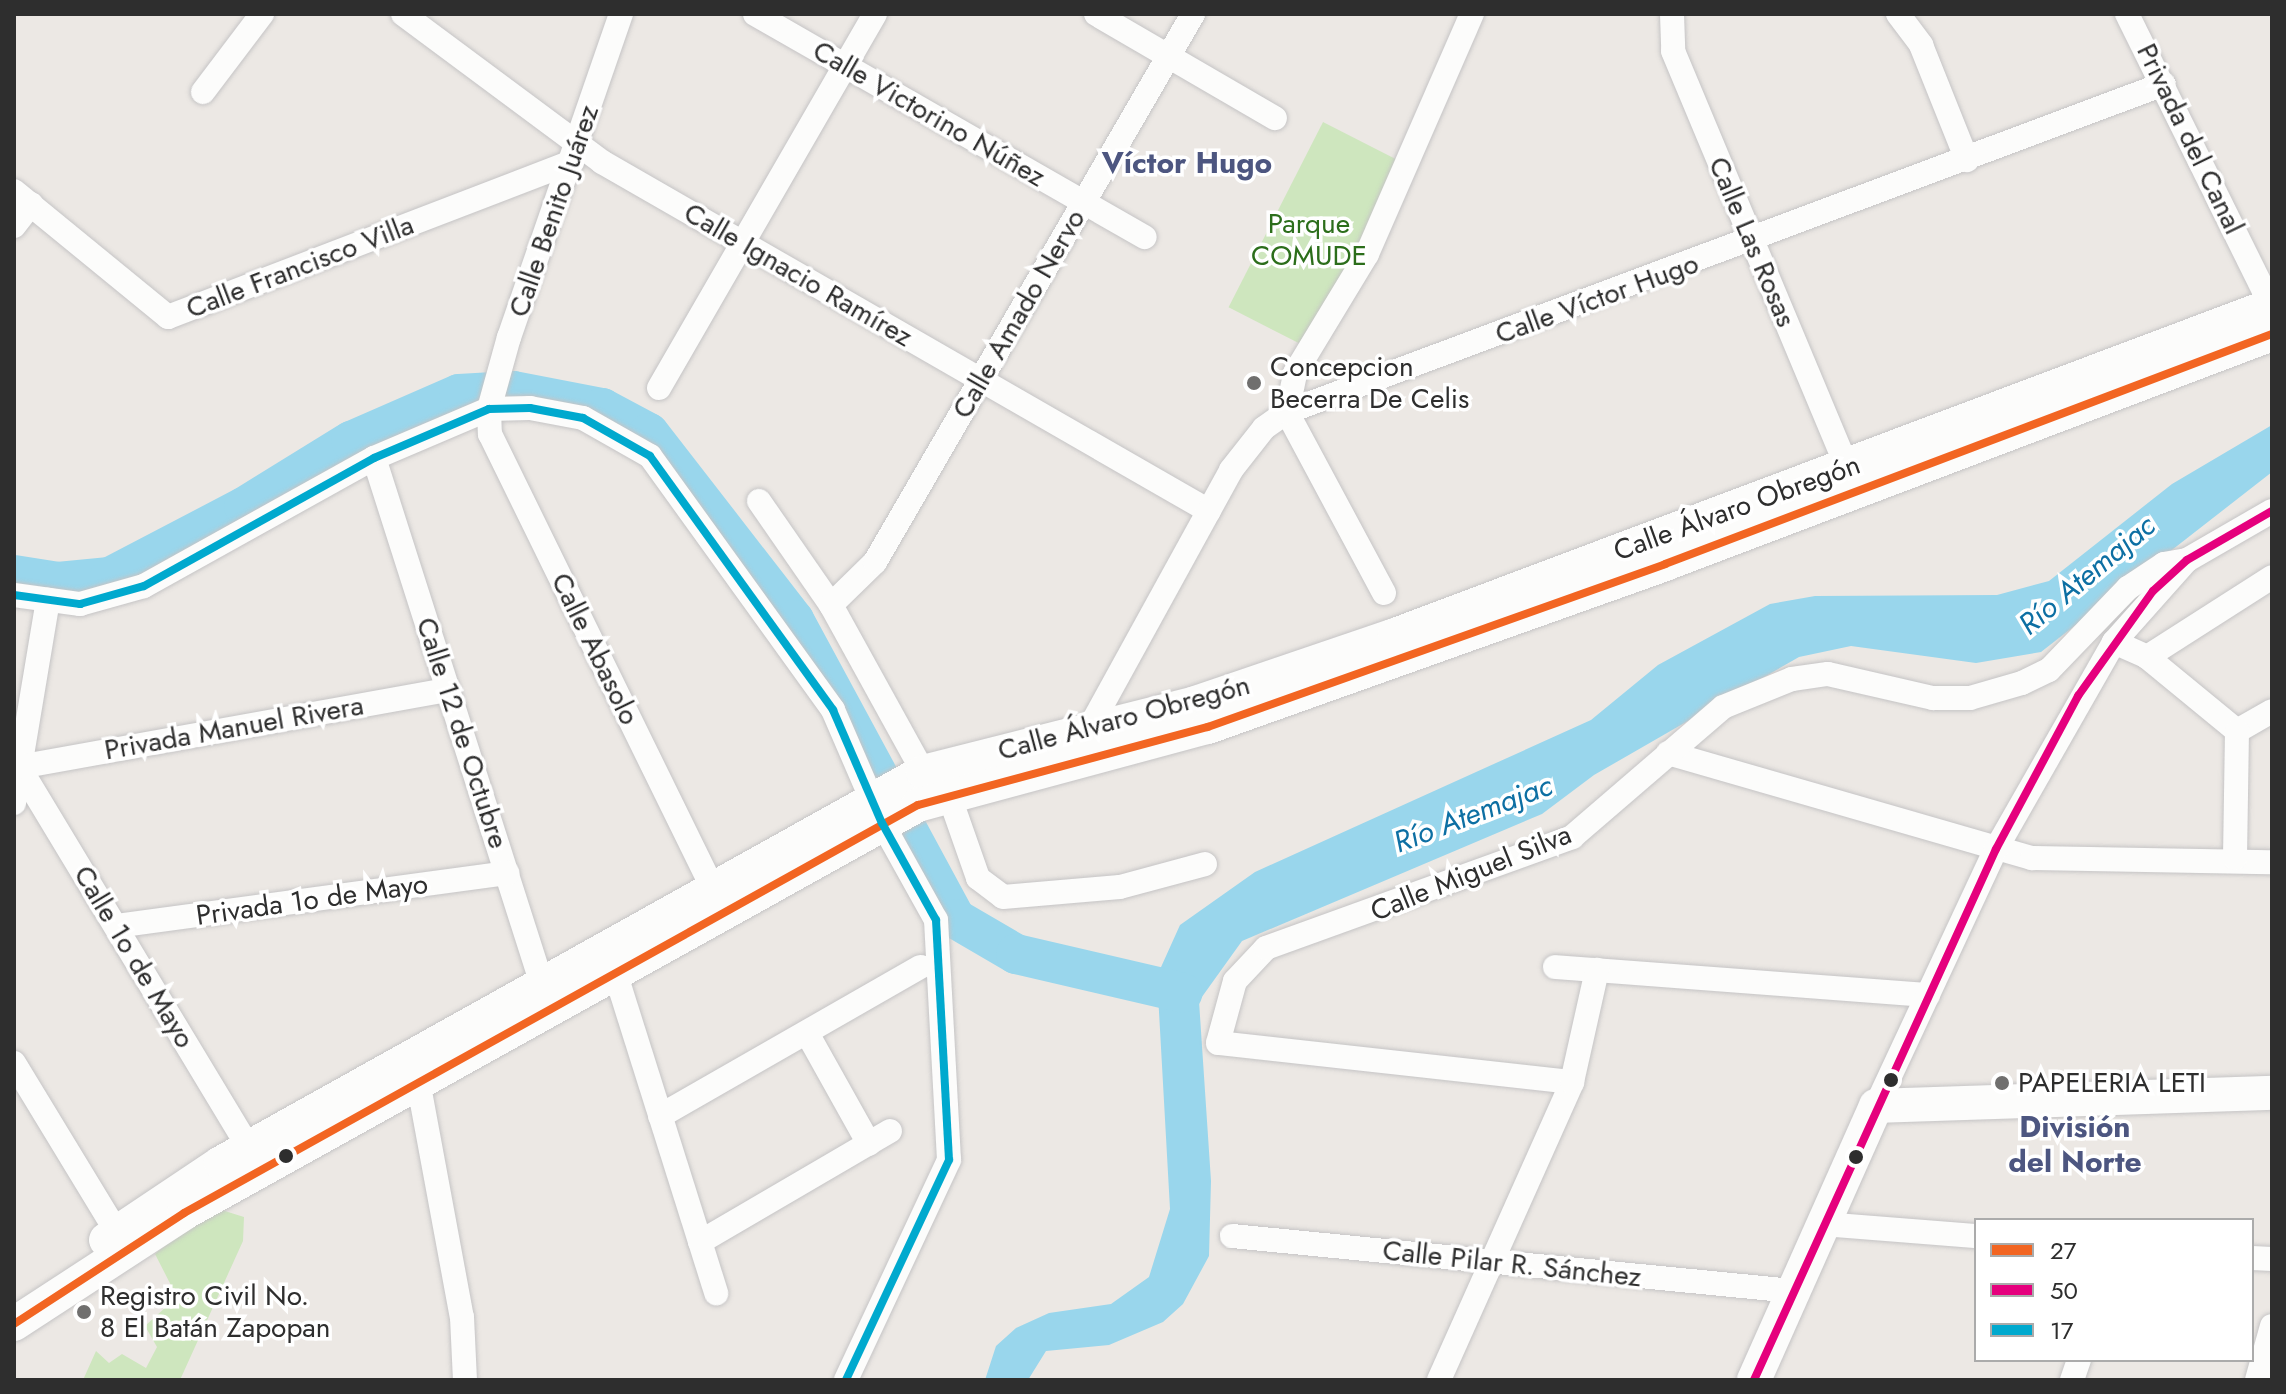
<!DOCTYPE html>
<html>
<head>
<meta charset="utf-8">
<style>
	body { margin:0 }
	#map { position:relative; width:2286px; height:1394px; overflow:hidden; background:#ece8e4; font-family:Jost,sans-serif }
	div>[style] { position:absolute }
	.green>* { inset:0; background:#cee6be; transform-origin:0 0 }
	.water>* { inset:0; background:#99d6ec }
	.river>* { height:40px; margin:-20px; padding:0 20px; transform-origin:20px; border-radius:20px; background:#99d6ec }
	.roads { filter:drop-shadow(0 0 2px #c5c4c5) drop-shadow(0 0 2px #c5c4c5) }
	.street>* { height:24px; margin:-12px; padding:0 12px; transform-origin:12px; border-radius:12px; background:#fcfcfb }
	.secondary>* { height:34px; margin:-17px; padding:0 17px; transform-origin:17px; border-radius:17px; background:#fcfcfb }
	.bus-1>* { height:8px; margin:-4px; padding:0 4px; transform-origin:4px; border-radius:4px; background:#f26522 }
	.bus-2>* { height:8px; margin:-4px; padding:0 4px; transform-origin:4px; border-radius:4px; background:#e5007d }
	.bus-3>* { height:8px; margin:-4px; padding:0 4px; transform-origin:4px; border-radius:4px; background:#00a9ce }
	.dots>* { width:22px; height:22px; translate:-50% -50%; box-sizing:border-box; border:4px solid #fff; border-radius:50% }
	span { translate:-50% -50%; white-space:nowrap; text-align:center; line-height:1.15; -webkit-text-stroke:7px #fff; paint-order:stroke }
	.street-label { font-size:28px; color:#2e2e2e }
	.park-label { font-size:28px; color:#2c6e1b }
	.poi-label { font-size:28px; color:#2e2e2e }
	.left { translate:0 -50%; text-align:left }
	.neighbourhood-label { font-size:30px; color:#4d5680; font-weight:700 }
	.water-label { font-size:30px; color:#0d6fa3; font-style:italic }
	.frame { position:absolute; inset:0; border:16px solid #2e2e2e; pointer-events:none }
	.legend { position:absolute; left:1974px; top:1218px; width:280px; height:144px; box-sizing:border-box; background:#fff; border:2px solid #ababab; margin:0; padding:10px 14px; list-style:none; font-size:24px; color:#2e2e2e }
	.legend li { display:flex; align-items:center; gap:16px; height:40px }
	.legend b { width:40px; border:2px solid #ababab }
</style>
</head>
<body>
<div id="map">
	<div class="green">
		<i style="left:1323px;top:122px;width:88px;height:208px;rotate:27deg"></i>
		<i style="clip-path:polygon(212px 1207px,244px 1217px,243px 1241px,180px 1380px,83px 1380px,96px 1351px,109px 1363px,122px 1354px,146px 1368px,157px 1347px,145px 1326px,177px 1297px,155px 1254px)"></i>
	</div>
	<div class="water">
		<i style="clip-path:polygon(2272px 425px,2272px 472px,2041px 652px,1976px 663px,1851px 646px,1799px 657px,1594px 775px,1542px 814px,1242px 941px,1199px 1001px,1211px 1181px,1209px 1256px,1183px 1304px,1163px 1322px,1109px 1345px,1046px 1351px,1028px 1380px,985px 1380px,996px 1346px,1016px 1328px,1049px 1313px,1111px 1304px,1149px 1277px,1170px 1209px,1157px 976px,1180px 925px,1255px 872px,1591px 720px,1658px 665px,1770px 604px,1815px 596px,1997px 595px,2049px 581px,2172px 484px)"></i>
	</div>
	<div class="river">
		<i style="left:14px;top:575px;width:45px;rotate:9deg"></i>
		<i style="left:58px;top:582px;width:52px;rotate:-5.5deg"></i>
		<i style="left:110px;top:577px;width:151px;rotate:-27.6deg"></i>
		<i style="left:244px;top:507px;width:126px;rotate:-31.7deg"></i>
		<i style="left:351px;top:441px;width:118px;rotate:-23.5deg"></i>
		<i style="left:459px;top:394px;width:54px;rotate:-3.2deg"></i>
		<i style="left:513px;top:391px;width:91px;rotate:10.8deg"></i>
		<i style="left:602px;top:408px;width:53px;rotate:28deg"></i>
		<i style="left:649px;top:433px;width:237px;rotate:52.2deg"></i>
		<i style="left:794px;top:620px;width:340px;rotate:61.6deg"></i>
		<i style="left:956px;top:919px;width:69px;rotate:30.3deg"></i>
		<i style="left:1016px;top:954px;width:171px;rotate:13.1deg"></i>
	</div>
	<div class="roads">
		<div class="street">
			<i style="left:403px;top:14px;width:248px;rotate:36.6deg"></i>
			<i style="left:602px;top:162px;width:700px;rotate:29.9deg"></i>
			<i style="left:621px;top:14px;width:342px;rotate:109.1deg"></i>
			<i style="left:509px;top:337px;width:75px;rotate:105.5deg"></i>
			<i style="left:489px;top:409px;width:25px;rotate:88deg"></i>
			<i style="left:490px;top:434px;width:504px;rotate:63.89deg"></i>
			<i style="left:755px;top:14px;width:449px;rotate:29.8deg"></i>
			<i style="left:1096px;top:14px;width:207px;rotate:30.2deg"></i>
			<i style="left:1672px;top:14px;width:37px;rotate:88deg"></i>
			<i style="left:1673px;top:51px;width:451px;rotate:67.3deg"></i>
			<i style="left:1898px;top:14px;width:39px;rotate:53deg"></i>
			<i style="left:1921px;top:45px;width:124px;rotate:68.2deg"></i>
			<i style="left:2127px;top:14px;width:328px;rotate:63.7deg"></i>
			<i style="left:203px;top:92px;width:98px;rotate:-52.9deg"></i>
			<i style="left:14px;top:191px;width:199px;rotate:39.3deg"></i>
			<i style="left:168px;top:317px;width:433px;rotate:-21deg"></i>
			<i style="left:14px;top:226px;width:28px;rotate:-52deg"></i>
			<i style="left:659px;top:388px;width:432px;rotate:-60deg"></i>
			<i style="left:374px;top:458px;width:566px;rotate:72.3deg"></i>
			<i style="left:759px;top:501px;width:126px;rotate:55.3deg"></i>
			<i style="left:831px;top:605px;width:191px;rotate:61.1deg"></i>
			<i style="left:1384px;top:593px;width:205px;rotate:-118.2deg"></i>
			<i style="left:1287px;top:412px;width:40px;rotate:-78deg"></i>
			<i style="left:1295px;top:373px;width:139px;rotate:-58.8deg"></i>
			<i style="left:1367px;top:254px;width:262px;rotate:-66.4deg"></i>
			<i style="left:14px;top:595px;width:67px;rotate:7.8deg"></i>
			<i style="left:80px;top:604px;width:66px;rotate:-15.7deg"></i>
			<i style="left:144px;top:586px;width:263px;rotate:-29.1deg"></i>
			<i style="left:374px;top:458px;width:125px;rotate:-23.1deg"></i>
			<i style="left:489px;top:409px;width:41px;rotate:-1.4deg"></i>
			<i style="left:530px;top:408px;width:54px;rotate:10.7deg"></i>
			<i style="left:583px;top:418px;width:77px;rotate:29.6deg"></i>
			<i style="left:650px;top:456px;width:313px;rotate:54.2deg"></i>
			<i style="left:833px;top:710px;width:123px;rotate:66.6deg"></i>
			<i style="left:882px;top:823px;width:111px;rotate:60.9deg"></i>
			<i style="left:936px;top:920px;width:240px;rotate:86.9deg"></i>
			<i style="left:949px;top:1160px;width:243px;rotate:115.1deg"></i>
			<i style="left:831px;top:605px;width:62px;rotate:-44.3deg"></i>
			<i style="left:875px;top:562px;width:634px;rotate:-59.87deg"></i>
			<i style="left:2114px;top:642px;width:36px;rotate:24deg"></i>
			<i style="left:2147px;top:657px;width:117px;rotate:39.4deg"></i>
			<i style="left:2147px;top:657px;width:148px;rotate:-32.6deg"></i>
			<i style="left:2237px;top:731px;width:40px;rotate:-29.7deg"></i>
			<i style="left:1085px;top:736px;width:303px;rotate:-61.2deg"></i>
			<i style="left:1231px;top:470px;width:53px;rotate:-51.8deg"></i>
			<i style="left:1264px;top:428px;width:28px;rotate:-35deg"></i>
			<i style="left:1287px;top:412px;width:936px;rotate:-20.51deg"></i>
			<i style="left:1668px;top:753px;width:379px;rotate:16.1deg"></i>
			<i style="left:2032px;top:858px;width:240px;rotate:1deg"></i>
			<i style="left:949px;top:795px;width:88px;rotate:70.7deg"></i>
			<i style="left:978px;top:878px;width:31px;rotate:37deg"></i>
			<i style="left:1003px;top:897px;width:117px;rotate:-4.9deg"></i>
			<i style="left:1120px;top:887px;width:88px;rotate:-15.1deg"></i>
			<i style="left:14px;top:803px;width:206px;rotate:-80.5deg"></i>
			<i style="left:2235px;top:858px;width:127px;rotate:-89.1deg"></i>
			<i style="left:116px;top:926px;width:395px;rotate:-7.7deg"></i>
			<i style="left:1555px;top:967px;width:374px;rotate:4.3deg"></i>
			<i style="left:615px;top:972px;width:337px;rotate:72.5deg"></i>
			<i style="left:807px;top:1033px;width:127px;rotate:60.8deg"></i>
			<i style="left:14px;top:1063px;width:215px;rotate:58.7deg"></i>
			<i style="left:416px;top:1070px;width:251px;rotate:79.5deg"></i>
			<i style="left:462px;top:1317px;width:63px;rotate:87.3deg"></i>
			<i style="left:1572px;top:1082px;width:356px;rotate:-173.7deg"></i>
			<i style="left:1218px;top:1043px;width:64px;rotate:-74.7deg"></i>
			<i style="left:1235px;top:981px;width:45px;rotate:-46.8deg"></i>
			<i style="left:1266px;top:948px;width:326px;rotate:-19.9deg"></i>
			<i style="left:1572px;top:837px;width:199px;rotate:-40.7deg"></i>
			<i style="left:1723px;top:707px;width:74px;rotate:-22.1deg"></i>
			<i style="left:1792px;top:679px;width:36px;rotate:-8deg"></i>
			<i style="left:1828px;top:674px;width:108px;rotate:12.9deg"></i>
			<i style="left:1933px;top:698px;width:37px"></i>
			<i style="left:1970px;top:698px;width:54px;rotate:-16.1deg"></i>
			<i style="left:2022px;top:683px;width:30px;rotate:-26deg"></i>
			<i style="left:2049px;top:670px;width:114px;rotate:-46.1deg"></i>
			<i style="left:2128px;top:588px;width:43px;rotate:-33.7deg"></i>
			<i style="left:2164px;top:564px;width:23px;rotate:-10deg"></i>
			<i style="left:1876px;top:1106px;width:284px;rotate:-65deg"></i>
			<i style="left:1996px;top:849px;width:238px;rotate:-60.3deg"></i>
			<i style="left:2114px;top:642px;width:110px;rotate:-48.3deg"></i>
			<i style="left:2187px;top:560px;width:98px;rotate:-30deg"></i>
			<i style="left:660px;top:1116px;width:300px;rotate:-29.8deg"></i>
			<i style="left:249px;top:1148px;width:445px;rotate:-121.1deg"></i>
			<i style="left:19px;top:767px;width:436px;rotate:-10.2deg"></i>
			<i style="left:1822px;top:1224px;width:154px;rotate:4.5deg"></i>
			<i style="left:1232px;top:1236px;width:564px;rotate:5.6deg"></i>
			<i style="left:700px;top:1242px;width:220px;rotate:-30.3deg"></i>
			<i style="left:2252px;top:1258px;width:20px;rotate:3deg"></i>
			<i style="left:1439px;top:1380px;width:326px;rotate:-65.9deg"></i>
			<i style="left:1572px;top:1082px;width:115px;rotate:-77.4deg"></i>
			<i style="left:2072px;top:1380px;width:21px;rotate:-71deg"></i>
			<i style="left:2257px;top:1380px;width:56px;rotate:-74.5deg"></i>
		</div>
		<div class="secondary">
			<i style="left:106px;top:1240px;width:138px;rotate:-33.8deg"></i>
			<i style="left:221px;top:1163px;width:804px;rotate:-29.12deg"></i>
			<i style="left:923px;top:772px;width:281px;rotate:-14.2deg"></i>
			<i style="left:1195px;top:703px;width:211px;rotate:-18.8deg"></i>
			<i style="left:1395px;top:635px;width:937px;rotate:-20.62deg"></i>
			<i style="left:14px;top:1324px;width:203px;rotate:-33.1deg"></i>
			<i style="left:184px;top:1213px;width:840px;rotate:-29.07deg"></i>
			<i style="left:918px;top:805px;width:300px;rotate:-15.1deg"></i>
			<i style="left:1208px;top:727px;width:485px;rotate:-19.6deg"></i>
			<i style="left:1665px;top:564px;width:649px;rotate:-20.75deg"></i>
			<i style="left:1754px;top:1380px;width:300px;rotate:-66deg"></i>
			<i style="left:1876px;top:1106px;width:396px;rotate:-1.9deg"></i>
		</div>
	</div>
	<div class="bus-1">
		<i style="left:14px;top:1324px;width:203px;rotate:-33.1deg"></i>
		<i style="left:184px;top:1213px;width:840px;rotate:-29.07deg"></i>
		<i style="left:918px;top:805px;width:300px;rotate:-15.1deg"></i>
		<i style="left:1208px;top:727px;width:485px;rotate:-19.6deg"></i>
		<i style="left:1665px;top:564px;width:649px;rotate:-20.75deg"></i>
	</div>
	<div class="bus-2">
		<i style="left:1754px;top:1380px;width:584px;rotate:-65.5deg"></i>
		<i style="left:1996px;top:849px;width:174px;rotate:-61.8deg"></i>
		<i style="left:2078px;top:696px;width:129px;rotate:-54.5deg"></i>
		<i style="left:2153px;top:591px;width:46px;rotate:-42.4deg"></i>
		<i style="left:2187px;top:560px;width:98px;rotate:-30deg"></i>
	</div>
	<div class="bus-3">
		<i style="left:14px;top:595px;width:67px;rotate:7.8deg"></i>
		<i style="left:80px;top:604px;width:66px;rotate:-15.7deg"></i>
		<i style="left:144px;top:586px;width:263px;rotate:-29.1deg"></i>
		<i style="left:374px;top:458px;width:125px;rotate:-23.1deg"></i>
		<i style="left:489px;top:409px;width:41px;rotate:-1.4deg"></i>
		<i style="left:530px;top:408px;width:54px;rotate:10.7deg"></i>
		<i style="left:583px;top:418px;width:77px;rotate:29.6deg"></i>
		<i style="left:650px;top:456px;width:313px;rotate:54.2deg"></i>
		<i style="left:833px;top:710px;width:123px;rotate:66.6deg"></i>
		<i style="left:882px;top:823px;width:111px;rotate:60.9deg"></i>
		<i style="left:936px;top:920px;width:240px;rotate:86.9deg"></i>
		<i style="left:949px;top:1160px;width:243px;rotate:115.1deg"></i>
	</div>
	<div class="dots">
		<i style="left:1254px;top:383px;background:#706f6e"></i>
		<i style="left:1891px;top:1080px;background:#2e2e2e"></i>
		<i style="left:2002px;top:1083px;background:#706f6e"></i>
		<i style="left:286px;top:1156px;background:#2e2e2e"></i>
		<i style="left:1856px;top:1157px;background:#2e2e2e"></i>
		<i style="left:84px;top:1312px;background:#706f6e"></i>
	</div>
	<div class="street-label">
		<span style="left:929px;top:114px;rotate:30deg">Calle Victorino Núñez</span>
		<span style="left:2190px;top:139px;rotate:64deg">Privada del Canal</span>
		<span style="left:554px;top:211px;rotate:-71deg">Calle Benito Juárez</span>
		<span style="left:1752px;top:242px;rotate:67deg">Calle Las Rosas</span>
		<span style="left:300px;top:267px;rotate:-21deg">Calle Francisco Villa</span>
		<span style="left:798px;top:275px;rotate:30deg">Calle Ignacio Ramírez</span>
		<span style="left:1597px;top:299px;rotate:-20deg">Calle Víctor Hugo</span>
		<span style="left:1019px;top:314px;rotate:-60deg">Calle Amado Nervo</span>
		<span style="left:1737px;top:508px;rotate:-20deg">Calle Álvaro Obregón</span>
		<span style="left:595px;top:649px;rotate:64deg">Calle Abasolo</span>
		<span style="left:1124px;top:718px;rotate:-15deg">Calle Álvaro Obregón</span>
		<span style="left:234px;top:728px;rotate:-10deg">Privada Manuel Rivera</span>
		<span style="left:462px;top:733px;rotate:72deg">Calle 12 de Octubre</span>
		<span style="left:1471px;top:873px;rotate:-22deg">Calle Miguel Silva</span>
		<span style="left:312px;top:900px;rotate:-8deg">Privada 1o de Mayo</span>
		<span style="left:134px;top:957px;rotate:59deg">Calle 1o de Mayo</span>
		<span style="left:1512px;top:1264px;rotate:6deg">Calle Pilar R. Sánchez</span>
	</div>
	<div class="park-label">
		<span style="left:1309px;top:240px">Parque<br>COMUDE</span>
	</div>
	<div class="poi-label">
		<span class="left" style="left:1270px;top:383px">Concepcion<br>Becerra De Celis</span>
		<span class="left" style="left:2018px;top:1083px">PAPELERIA LETI</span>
		<span class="left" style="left:100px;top:1312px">Registro Civil No.<br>8 El Batán Zapopan</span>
	</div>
	<div class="neighbourhood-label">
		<span style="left:1187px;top:163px">Víctor Hugo</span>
		<span style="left:2075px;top:1144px">División<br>del Norte</span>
	</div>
	<div class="water-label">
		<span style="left:2087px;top:575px;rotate:-40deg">Río Atemajac</span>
		<span style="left:1473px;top:814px;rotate:-21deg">Río Atemajac</span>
	</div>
	<div class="frame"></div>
	<ul class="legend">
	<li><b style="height:10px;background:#f26522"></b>27</li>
	<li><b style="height:10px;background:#e5007d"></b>50</li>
	<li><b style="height:10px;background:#00a9ce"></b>17</li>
	</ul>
</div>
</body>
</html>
